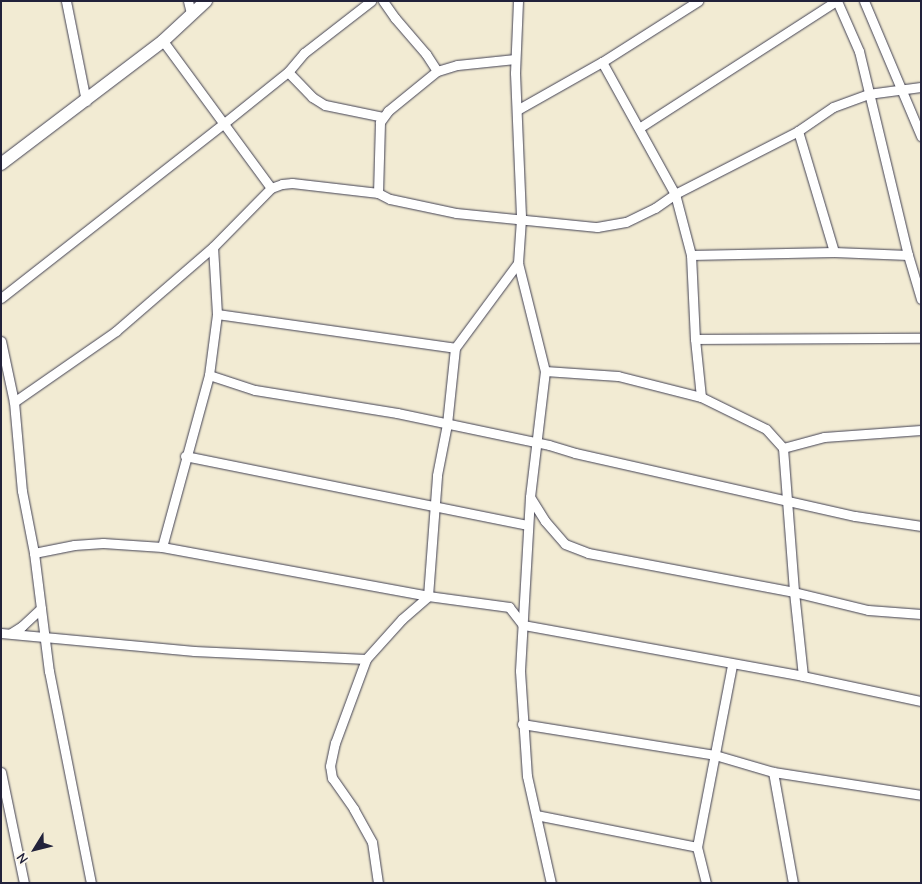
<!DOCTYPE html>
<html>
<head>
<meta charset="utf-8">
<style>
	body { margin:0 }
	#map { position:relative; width:922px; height:884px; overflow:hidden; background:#f2ebd3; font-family:"Comic Neue",sans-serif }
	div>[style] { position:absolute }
	.roads { filter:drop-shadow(0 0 1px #414052) drop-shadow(0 0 1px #414052) }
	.street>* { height:9px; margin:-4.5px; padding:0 4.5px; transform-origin:4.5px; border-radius:4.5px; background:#fff }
	.secondary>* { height:12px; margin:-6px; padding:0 6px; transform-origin:6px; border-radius:6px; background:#fff }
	span { translate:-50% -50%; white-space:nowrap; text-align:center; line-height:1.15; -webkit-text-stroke:4px #fbf7ec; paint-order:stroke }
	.frame { position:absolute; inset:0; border:2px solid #22223b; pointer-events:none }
	.north { position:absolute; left:10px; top:824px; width:50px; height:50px; -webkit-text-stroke:4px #fbf7ec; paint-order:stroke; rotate:234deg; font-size:14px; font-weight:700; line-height:20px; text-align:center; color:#22223b }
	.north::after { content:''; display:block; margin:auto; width:18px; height:22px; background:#22223b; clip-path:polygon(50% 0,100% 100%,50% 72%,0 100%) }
</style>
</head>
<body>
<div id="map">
	<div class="roads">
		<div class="street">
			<i style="left:66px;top:1px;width:102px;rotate:78.7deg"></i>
			<i style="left:188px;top:1px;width:12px;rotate:76deg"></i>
			<i style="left:383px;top:1px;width:21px;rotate:55deg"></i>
			<i style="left:395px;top:18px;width:48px;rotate:49.3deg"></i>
			<i style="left:426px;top:54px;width:20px;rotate:57deg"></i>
			<i style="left:518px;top:1px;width:72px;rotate:92.4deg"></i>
			<i style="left:515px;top:73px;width:146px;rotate:87.6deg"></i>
			<i style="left:521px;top:219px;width:44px;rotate:93.9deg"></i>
			<i style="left:518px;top:263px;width:111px;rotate:76deg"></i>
			<i style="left:545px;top:371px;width:127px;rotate:96.8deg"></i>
			<i style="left:530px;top:497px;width:174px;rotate:93.3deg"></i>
			<i style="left:520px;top:671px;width:105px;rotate:86.2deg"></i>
			<i style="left:527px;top:776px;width:110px;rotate:77.4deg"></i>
			<i style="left:837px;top:1px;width:55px;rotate:66.3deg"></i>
			<i style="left:859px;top:51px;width:210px;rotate:76.5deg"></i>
			<i style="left:908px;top:255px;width:46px;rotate:73.5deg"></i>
			<i style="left:864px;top:1px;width:147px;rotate:67.1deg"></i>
			<i style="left:163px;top:41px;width:182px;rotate:53.7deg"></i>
			<i style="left:515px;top:59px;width:58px;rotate:174.1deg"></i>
			<i style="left:457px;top:65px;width:21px;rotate:163deg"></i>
			<i style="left:437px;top:71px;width:63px;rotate:140.8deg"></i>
			<i style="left:388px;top:111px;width:14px;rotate:126deg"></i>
			<i style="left:380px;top:122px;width:71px;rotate:91.6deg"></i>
			<i style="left:378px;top:193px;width:13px;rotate:27deg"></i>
			<i style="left:390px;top:199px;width:67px;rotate:12deg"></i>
			<i style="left:456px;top:213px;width:142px;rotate:5.7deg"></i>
			<i style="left:597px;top:227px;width:29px;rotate:-10deg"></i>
			<i style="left:626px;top:222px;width:32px;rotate:-26deg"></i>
			<i style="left:655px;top:208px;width:24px;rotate:-35deg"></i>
			<i style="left:675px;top:194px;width:138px;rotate:-27.1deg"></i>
			<i style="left:798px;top:131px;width:42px;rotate:-34.4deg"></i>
			<i style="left:833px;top:107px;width:37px;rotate:-20deg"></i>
			<i style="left:868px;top:94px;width:53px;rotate:-7.5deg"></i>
			<i style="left:602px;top:62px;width:151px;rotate:61.1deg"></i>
			<i style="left:675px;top:194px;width:63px;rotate:75.3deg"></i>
			<i style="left:691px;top:255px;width:84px;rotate:87.3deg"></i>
			<i style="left:695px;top:339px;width:58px;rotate:84.1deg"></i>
			<i style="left:288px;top:72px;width:35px;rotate:46deg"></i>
			<i style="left:312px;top:97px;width:15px;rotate:32deg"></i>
			<i style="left:325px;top:105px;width:59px;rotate:11.7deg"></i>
			<i style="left:517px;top:110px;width:98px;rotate:-29.5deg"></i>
			<i style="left:602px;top:62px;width:114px;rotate:-32.4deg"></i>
			<i style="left:639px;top:128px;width:234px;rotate:-32.8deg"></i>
			<i style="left:798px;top:131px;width:126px;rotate:73.4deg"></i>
			<i style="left:691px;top:255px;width:143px;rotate:-1.2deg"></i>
			<i style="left:834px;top:252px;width:74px;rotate:2.3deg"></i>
			<i style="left:1px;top:298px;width:282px;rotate:-38.1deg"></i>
			<i style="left:223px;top:124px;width:83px;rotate:-38.7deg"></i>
			<i style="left:288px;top:72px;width:25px;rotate:-50deg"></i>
			<i style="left:304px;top:53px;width:85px;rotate:-37.8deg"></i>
			<i style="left:217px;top:314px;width:240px;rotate:8.1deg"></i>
			<i style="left:695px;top:339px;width:226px;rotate:-0.3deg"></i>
			<i style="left:1px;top:341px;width:62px;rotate:78deg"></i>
			<i style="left:14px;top:402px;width:89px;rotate:84.9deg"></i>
			<i style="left:22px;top:491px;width:63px;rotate:79deg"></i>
			<i style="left:34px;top:553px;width:119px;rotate:82.8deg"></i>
			<i style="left:49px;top:671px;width:216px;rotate:78.8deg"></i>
			<i style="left:545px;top:371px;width:73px;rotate:3.9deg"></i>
			<i style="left:618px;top:376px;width:86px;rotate:14.2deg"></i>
			<i style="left:701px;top:397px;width:72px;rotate:26.2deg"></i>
			<i style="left:766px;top:429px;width:25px;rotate:48deg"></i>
			<i style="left:783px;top:448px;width:144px;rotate:85.6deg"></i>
			<i style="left:794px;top:592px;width:84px;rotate:83.9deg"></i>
			<i style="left:209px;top:375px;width:48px;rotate:18.1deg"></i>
			<i style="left:255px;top:390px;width:144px;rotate:9.2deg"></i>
			<i style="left:397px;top:413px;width:155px;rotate:11.9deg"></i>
			<i style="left:549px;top:445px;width:27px;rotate:17deg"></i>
			<i style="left:575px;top:453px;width:287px;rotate:12.7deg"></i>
			<i style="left:855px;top:516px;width:67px;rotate:8.6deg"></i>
			<i style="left:14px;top:402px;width:124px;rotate:-34.8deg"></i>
			<i style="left:116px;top:331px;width:128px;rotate:-40.9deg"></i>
			<i style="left:213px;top:247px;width:83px;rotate:-45.5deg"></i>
			<i style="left:271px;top:188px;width:12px;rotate:-20deg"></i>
			<i style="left:282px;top:184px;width:10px;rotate:-6deg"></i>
			<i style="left:292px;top:183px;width:87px;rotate:6.6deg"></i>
			<i style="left:783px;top:448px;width:42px;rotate:-15deg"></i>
			<i style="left:824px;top:437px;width:97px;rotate:-4.1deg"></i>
			<i style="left:185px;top:456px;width:350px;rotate:11.4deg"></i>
			<i style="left:530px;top:497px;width:28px;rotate:58deg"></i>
			<i style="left:545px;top:521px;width:30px;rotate:49deg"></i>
			<i style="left:565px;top:544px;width:25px;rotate:21deg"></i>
			<i style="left:588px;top:553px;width:210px;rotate:10.7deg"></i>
			<i style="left:794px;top:592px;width:76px;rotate:13.7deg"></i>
			<i style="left:868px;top:610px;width:53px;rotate:4.3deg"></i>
			<i style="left:162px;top:547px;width:178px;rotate:-74.7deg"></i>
			<i style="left:209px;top:375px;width:62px;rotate:-82.5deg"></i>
			<i style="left:217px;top:314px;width:67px;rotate:-93.4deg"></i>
			<i style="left:34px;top:553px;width:41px;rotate:-11.3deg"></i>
			<i style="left:74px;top:545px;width:29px;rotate:-4deg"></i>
			<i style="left:103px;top:543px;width:59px;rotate:3.9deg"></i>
			<i style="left:162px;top:547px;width:270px;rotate:10.4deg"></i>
			<i style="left:428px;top:596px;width:82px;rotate:7.7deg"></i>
			<i style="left:509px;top:607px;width:23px;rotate:52deg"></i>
			<i style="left:523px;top:625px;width:285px;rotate:10.3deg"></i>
			<i style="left:803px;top:676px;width:121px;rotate:12deg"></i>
			<i style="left:1px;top:633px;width:194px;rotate:5.3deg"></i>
			<i style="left:194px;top:651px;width:172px;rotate:2.7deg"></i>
			<i style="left:11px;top:633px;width:13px;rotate:-32deg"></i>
			<i style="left:22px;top:626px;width:26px;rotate:-43deg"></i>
			<i style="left:522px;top:724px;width:195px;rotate:9.1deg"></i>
			<i style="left:715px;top:755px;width:60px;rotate:16.3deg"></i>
			<i style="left:773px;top:772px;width:150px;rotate:8.8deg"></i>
			<i style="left:1px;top:772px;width:113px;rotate:78.3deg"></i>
			<i style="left:773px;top:772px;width:113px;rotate:79.8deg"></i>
			<i style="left:536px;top:815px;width:164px;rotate:11.2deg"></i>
			<i style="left:378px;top:883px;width:41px;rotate:-98.3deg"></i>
			<i style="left:372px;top:842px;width:38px;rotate:-119deg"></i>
			<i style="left:354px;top:809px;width:38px;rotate:-125deg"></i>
			<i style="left:332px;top:778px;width:12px;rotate:-99deg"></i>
			<i style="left:330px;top:766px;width:24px;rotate:-78deg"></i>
			<i style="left:335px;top:743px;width:90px;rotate:-69.7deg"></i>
			<i style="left:366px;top:659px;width:54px;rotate:-48deg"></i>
			<i style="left:402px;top:619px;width:35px;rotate:-41deg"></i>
			<i style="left:428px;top:596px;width:121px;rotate:-85.7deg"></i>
			<i style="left:437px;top:475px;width:52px;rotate:-78.9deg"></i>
			<i style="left:447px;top:424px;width:76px;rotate:-84deg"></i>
			<i style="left:455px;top:348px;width:106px;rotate:-53.5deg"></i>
			<i style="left:706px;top:883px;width:37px;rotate:-104deg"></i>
			<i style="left:697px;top:847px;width:185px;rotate:-79.1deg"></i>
		</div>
		<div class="secondary">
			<i style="left:1px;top:164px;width:203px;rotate:-37.2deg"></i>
			<i style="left:163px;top:41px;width:59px;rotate:-42.9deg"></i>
		</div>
	</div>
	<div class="frame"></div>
	<div class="north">N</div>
</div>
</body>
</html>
